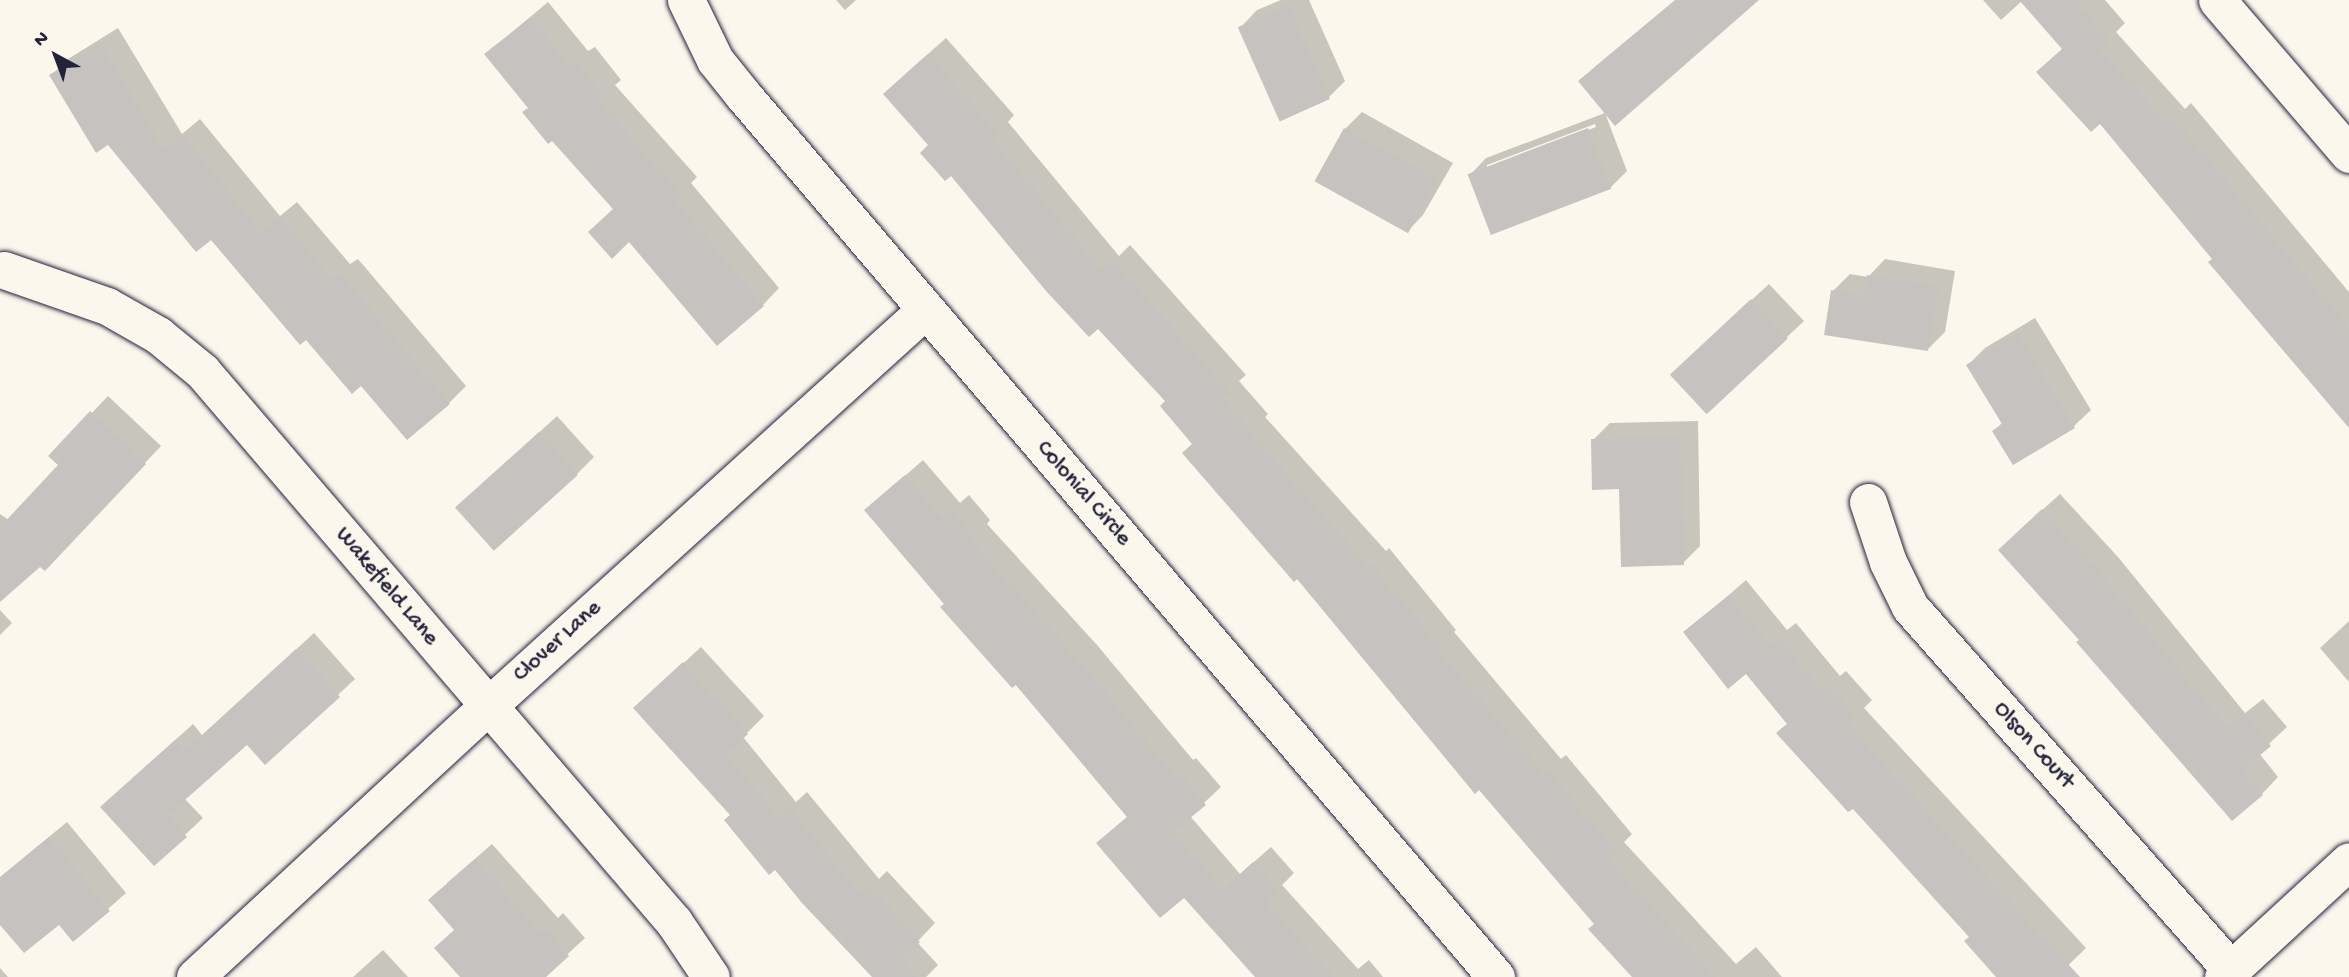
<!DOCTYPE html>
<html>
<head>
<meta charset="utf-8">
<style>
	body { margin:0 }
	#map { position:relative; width:2349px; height:977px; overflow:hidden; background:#fbf7ec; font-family:"Gochi Hand",sans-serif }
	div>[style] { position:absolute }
	.shadow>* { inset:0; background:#0003 }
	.building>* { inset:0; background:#c6c2c0; transform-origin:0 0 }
	.roads { filter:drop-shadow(0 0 2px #22223b) drop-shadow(0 0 2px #22223b) }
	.street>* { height:37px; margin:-18.5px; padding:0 18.5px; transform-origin:18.5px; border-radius:18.5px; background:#fbf7ec }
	span { translate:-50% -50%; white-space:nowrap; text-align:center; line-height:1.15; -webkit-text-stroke:5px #fbf7ec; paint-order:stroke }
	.street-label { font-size:23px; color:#22223b }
	.north { position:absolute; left:21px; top:21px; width:70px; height:70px; -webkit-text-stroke:5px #fbf7ec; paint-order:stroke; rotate:319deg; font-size:19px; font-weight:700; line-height:28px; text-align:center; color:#22223b }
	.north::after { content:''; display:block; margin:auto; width:24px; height:32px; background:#22223b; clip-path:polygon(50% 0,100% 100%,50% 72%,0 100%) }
</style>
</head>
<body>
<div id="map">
	<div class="shadow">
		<i style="clip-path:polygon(836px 0,856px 0,845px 10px)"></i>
		<i style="clip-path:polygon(1281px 0,1309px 0,1345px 81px,1328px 98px,1241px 27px,1257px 10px)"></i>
		<i style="clip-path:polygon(1675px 0,1756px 0,1580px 81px,1597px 65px)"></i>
		<i style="clip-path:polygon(1983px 0,2105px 0,2125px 23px,2116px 32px,2185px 109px,2191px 103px,2349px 292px,2349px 426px,2214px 259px,2063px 48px,2022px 1px,2001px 20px)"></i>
		<i style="clip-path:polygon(548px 2px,588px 51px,595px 47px,621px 80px,615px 85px,697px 177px,691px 183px,779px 288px,763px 305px,629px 240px,615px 208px,486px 54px)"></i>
		<i style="clip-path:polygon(118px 28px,182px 134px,200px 119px,280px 216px,297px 202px,350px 264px,358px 259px,466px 386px,449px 403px,362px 384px,306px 337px,51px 76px,68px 59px)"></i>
		<i style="clip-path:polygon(946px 38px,1014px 115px,1008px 122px,1119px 256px,1130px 245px,1246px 375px,1239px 381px,1268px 414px,1265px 417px,1386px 551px,1389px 548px,1456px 630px,1454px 632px,1561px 759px,1566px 755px,1632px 834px,1624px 842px,1736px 964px,1756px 947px,1782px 977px,1635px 977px,1596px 924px,1297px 577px,1194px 443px,1167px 401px,930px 144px,902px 77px)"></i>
		<i style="clip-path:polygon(1362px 112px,1453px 163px,1423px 215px,1407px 232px,1316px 181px,1345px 129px)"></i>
		<i style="clip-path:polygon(evenodd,1605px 113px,1627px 171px,1610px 188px,1470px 175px,1486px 158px,1605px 113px,1595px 124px,1596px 127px,1487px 169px,1487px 165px,1595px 124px)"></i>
		<i style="clip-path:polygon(1885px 259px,1955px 271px,1945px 332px,1928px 349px,1833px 291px,1850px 274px,1868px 277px)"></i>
		<i style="clip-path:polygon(1769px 284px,1804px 321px,1707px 412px,1689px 358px)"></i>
		<i style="clip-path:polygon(2035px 318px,2091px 410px,2074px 426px,2014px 463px,1994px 431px,2003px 422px,1968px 365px,1985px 348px)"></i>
		<i style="clip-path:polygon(108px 396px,161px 446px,61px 552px,40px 564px,0 600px,0 514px,9px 520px,61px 465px,51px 456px)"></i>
		<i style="clip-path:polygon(557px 416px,594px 457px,577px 474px,474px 492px)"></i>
		<i style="clip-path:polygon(1698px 421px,1700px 546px,1683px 563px,1621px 487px,1593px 440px,1610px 423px)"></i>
		<i style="clip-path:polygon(923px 460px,960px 503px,969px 495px,990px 520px,987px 524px,1097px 645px,1193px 760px,1196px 758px,1221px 787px,1190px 816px,1240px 874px,1271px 847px,1294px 873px,1282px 885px,1358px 969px,1369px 960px,1383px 977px,1257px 977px,1184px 895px,1098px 843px,1128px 816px,866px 510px)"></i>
		<i style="clip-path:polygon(2060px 494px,2118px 557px,2245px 713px,2263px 699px,2287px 727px,2259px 753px,2278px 777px,2262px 794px,2081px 640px,2017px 533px)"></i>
		<i style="clip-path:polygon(1746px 580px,1787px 630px,1796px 623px,1840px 676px,1846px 671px,1872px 700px,1864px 708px,2086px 948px,2056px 977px,1999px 977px,1972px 937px,1746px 672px,1685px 633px)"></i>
		<i style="clip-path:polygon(0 610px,12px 623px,0 635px)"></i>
		<i style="clip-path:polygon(2349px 621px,2349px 682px,2320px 648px)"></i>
		<i style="clip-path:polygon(314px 633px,355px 679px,265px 763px,247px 742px,184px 798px,203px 818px,154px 864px,120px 790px,193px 724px,202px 735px)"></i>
		<i style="clip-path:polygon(701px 647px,764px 716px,743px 737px,796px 802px,807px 792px,879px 879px,887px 871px,935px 923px,917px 942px,938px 965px,926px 977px,874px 977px,732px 814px,652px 692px)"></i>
		<i style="clip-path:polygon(67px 822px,126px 893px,73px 940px,59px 923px,0 922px,0 877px)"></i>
		<i style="clip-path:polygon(492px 844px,558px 918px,563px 913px,585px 938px,543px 977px,462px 977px,447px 883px)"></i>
		<i style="clip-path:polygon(383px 950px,408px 977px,353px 977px)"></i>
		<i style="clip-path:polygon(0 968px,8px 977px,0 977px)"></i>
	</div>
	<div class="building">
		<i style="clip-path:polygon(1676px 0,1759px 0,1615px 126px,1578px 81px)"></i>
		<i style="clip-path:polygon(2019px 0,2073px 0,2110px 41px,2100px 50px,2167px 124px,2174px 119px,2349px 328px,2349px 428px,2208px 262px,2212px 259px,2100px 124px,2091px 132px,2036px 72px,2062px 49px)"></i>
		<i style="left:1288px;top:5px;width:103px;height:55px;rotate:66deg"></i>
		<i style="clip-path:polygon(530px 18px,570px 67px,577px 62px,605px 98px,599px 103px,682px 195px,675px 201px,764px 306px,717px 346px,629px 242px,612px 259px,588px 232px,613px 209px,552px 141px,548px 144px,522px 112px,528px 108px,484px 54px)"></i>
		<i style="clip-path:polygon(101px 44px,164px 149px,182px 135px,262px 232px,279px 217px,332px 280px,340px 274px,450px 404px,407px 440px,361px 386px,352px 394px,306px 340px,300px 345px,211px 240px,196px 252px,108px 145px,96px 153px,49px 75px)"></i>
		<i style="clip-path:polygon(928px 54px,999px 134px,992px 139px,1102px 271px,1113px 261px,1230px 393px,1223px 399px,1252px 432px,1250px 434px,1368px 566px,1371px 564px,1441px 648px,1438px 650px,1544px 774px,1548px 771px,1617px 852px,1608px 859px,1715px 977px,1632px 977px,1588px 929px,1594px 924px,1479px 790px,1475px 794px,1297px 579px,1294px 582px,1182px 453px,1192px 444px,1160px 406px,1165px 401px,1098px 329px,1089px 337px,1046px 291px,951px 176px,945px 181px,920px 153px,928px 145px,883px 94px)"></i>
		<i style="left:1344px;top:128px;width:107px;height:61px;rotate:29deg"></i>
		<i style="left:1588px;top:128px;width:65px;height:129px;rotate:69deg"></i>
		<i style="clip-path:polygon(1867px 275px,1939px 287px,1928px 351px,1824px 335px,1831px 290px,1863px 296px)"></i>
		<i style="left:1751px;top:299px;width:54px;height:111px;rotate:47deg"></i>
		<i style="clip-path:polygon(2018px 333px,2075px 428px,2013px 465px,1992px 431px,2002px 424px,1966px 365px)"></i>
		<i style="clip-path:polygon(90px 411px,146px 464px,45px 571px,40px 567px,0 602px,0 527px,58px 465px,48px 456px)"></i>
		<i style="left:539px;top:432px;width:58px;height:113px;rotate:48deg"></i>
		<i style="clip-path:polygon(1681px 437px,1684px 565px,1621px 567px,1619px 489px,1592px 490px,1591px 439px)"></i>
		<i style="clip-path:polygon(905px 475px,942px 518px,951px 510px,975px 538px,971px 541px,1080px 662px,1175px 776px,1179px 773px,1206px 805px,1173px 832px,1223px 890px,1253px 862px,1278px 891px,1266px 903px,1333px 977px,1255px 977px,1184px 898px,1160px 918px,1096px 843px,1127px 817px,1016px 685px,1012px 688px,940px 607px,944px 604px,864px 510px)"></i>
		<i style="clip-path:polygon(2042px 509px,2101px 574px,2227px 728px,2245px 714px,2271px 746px,2242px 770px,2263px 795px,2232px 821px,2076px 642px,2079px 640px,1998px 550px)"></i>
		<i style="clip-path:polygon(1729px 595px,1770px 646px,1779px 639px,1822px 692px,1828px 686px,1857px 718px,1848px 726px,2080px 977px,1996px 977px,1964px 941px,1969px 937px,1853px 809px,1848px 812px,1776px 733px,1787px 724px,1746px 674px,1728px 689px,1683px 632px)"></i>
		<i style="clip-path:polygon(296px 649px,340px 697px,265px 765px,247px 745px,168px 815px,187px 837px,154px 866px,100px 807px,175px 740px,185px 751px)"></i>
		<i style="clip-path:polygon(683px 662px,748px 734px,726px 754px,778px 817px,789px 807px,861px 895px,869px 887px,920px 942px,901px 960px,917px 977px,872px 977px,802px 903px,775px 870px,769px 875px,724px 820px,730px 815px,633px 708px)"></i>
		<i style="clip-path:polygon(49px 837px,110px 911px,73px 942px,59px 925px,24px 953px,0 925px,0 878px)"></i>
		<i style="clip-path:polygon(475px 859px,540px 933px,546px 929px,569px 956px,546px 977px,460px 977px,434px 948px,454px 930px,428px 900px)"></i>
	</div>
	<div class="roads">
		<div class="street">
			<i style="left:686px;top:0;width:67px;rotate:64.2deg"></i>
			<i style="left:715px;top:60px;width:45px;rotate:51.3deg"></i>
			<i style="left:743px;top:95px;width:1160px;rotate:49.51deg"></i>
			<i style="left:2217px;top:0;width:203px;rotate:49.4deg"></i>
			<i style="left:4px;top:270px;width:109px;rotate:19.3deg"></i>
			<i style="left:107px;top:306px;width:59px;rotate:29.6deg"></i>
			<i style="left:158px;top:335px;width:57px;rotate:39.3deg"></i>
			<i style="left:202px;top:371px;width:726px;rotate:49.42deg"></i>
			<i style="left:674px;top:922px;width:66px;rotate:56.1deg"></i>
			<i style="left:1868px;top:502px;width:63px;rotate:71.6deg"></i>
			<i style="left:1888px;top:562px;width:50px;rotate:63.9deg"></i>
			<i style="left:1910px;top:607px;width:485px;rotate:48.5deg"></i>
			<i style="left:195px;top:977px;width:398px;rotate:-42.8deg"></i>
			<i style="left:487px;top:707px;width:591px;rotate:-42.19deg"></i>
			<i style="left:2223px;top:977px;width:171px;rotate:-42.6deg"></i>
		</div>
	</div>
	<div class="street-label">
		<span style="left:1083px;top:494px;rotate:49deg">Colonial Circle</span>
		<span style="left:386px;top:587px;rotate:50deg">Wakefield Lane</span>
		<span style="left:558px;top:642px;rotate:-42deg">Clover Lane</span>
		<span style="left:2033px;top:746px;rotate:48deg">Olson Court</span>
	</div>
	<div class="north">N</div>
</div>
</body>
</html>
